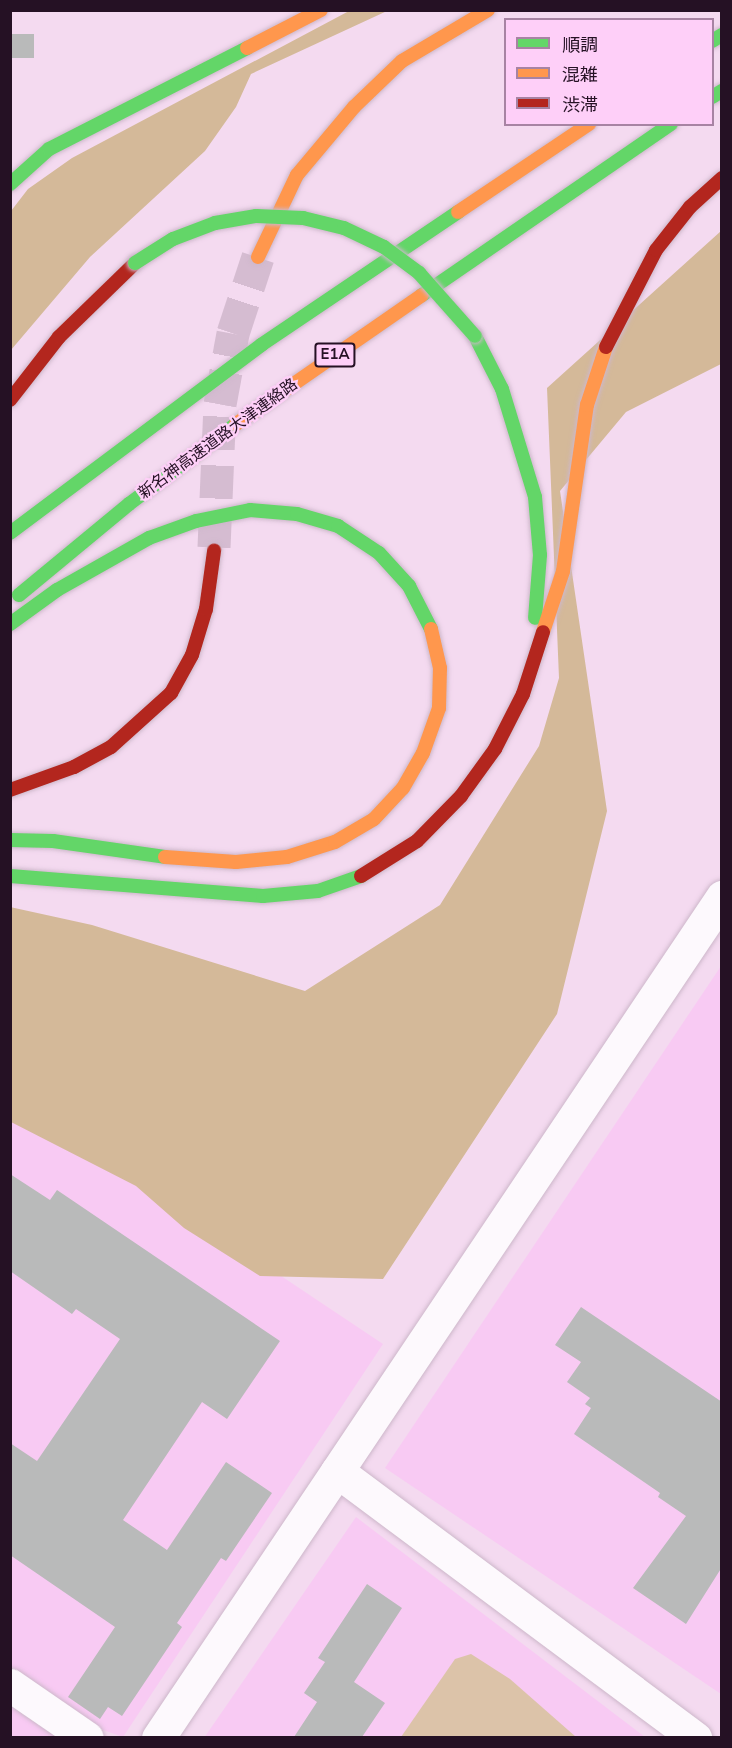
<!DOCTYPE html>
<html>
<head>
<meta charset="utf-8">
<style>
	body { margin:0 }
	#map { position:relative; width:732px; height:1748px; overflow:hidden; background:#f4daf0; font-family:"Nunito Sans","Noto Sans JP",sans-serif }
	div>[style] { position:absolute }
	.built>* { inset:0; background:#f8caf3 }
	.green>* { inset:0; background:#dcc3a9 }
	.forest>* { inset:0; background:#d4b999 }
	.building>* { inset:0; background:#b9baba; transform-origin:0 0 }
	.highway-tunnel>* { height:33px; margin-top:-16.5px; transform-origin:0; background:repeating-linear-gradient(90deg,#d5bcd1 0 33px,transparent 0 49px) }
	.roads { filter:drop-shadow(0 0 2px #cdb7ca) drop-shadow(0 0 2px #cdb7ca) }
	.street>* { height:33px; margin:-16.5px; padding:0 16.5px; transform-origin:16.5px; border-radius:16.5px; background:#fdf9fd }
	.fast>* { height:14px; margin:-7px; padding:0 7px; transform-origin:7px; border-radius:7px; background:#63d668 }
	.slow>* { height:14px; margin:-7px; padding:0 7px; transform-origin:7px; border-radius:7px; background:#ff974d }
	.jam>* { height:14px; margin:-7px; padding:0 7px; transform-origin:7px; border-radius:7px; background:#b3261e }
	.bridges { filter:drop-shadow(0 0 2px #cdb7ca) drop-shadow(0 0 2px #cdb7ca) }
	.fast-bridge>* { height:14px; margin:-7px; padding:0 7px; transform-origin:7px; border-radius:7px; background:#63d668 }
	span { translate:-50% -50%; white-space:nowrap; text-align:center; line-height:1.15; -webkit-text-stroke:4.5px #fecff8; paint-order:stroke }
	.shield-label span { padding:2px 4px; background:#fecff8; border:2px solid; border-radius:4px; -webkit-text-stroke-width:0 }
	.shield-label { font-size:15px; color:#251124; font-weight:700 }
	.street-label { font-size:16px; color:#251124 }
	.frame { position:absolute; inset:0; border:12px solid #251124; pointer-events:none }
	.legend { position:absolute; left:504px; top:18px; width:210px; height:108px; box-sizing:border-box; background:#fecff8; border:2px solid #a783a3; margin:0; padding:8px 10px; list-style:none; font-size:18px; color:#251124 }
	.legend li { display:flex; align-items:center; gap:12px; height:30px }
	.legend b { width:30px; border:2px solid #a783a3 }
</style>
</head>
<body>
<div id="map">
	<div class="built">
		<i style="clip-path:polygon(721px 966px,721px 1694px,385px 1468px)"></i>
		<i style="clip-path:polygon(10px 1095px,383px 1344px,123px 1737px,103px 1730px,11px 1666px)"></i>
		<i style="clip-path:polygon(356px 1517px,645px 1737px,204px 1738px)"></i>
		<i style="clip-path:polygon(11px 1707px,56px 1737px,11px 1737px)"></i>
	</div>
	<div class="green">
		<i style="clip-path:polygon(471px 1654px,510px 1679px,576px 1737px,401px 1737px,455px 1659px)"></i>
	</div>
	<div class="forest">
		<i style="clip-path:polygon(349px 11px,387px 11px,251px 74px,236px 107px,205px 151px,90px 257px,11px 350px,11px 211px,28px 189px,72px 158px)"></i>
		<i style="clip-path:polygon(721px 231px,721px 364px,626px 412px,560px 491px,607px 811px,557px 1014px,383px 1279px,260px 1276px,184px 1228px,136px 1186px,11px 1122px,10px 907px,92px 925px,305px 991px,440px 905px,539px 746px,559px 678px,547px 388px)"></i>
	</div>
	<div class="building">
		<i style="left:10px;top:34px;width:24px;height:24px"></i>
		<i style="clip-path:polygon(10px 1174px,50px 1200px,57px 1190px,280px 1341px,227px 1419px,202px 1402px,123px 1520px,167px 1550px,226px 1462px,272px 1493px,226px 1561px,221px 1558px,177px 1623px,182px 1627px,122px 1716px,108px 1707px,100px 1719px,68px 1697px,115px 1627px,10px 1555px,10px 1443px,37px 1461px,120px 1339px,76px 1309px,72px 1314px,10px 1271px)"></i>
		<i style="clip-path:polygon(581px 1307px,722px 1402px,722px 1567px,686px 1624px,633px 1588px,686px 1516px,658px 1497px,660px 1493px,574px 1434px,591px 1408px,585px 1404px,590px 1398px,567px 1382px,581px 1362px,555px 1345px)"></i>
		<i style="clip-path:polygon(367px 1584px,402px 1608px,354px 1682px,385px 1703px,362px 1737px,294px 1737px,317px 1702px,304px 1693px,325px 1662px,318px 1658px)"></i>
	</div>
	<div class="highway-tunnel">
		<i style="left:214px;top:547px;width:143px;rotate:-87.6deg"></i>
		<i style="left:220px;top:404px;width:72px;rotate:-79.6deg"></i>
		<i style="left:233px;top:333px;width:80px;rotate:-71.8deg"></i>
	</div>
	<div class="roads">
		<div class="street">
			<i style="left:337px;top:1471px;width:447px;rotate:36.7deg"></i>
			<i style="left:10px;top:1685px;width:93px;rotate:34.5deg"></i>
			<i style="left:158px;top:1738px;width:1013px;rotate:-56.15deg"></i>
		</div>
		<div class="fast">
			<i style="left:712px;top:41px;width:12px;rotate:-31deg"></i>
			<i style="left:712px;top:97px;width:12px;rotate:-31deg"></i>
			<i style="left:10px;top:184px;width:52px;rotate:-41.9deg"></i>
			<i style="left:49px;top:149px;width:222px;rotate:-27deg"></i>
			<i style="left:422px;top:295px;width:302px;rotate:-34.5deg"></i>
			<i style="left:475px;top:336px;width:59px;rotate:63deg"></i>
			<i style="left:502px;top:389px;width:113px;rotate:73deg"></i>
			<i style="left:535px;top:497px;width:58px;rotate:85.1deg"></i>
			<i style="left:540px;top:555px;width:63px;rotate:94.5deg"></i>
			<i style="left:10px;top:533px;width:314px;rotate:-36.8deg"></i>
			<i style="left:261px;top:345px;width:238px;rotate:-34deg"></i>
			<i style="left:19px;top:595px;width:143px;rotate:-39.6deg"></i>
			<i style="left:129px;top:504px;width:134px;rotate:-36.8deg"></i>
			<i style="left:10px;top:624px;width:58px;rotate:-35.9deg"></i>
			<i style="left:57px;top:590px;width:106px;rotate:-29.5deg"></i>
			<i style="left:149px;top:538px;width:50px;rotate:-19.9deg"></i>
			<i style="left:196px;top:521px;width:55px;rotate:-11.5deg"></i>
			<i style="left:250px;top:510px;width:47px;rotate:4.9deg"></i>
			<i style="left:297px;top:514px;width:43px;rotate:16.3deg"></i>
			<i style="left:338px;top:526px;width:49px;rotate:33.4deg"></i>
			<i style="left:379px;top:553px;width:45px;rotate:47.7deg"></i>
			<i style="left:409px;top:586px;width:48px;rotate:62.9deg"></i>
			<i style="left:10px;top:840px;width:43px;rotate:1.3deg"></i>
			<i style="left:53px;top:841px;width:113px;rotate:8.1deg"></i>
			<i style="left:10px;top:876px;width:254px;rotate:4.5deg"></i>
			<i style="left:263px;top:896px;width:55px;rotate:-5.2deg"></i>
			<i style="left:318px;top:891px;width:46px;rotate:-19.2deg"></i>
		</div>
		<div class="slow">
			<i style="left:247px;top:48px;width:83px;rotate:-27.2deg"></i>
			<i style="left:458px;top:212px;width:158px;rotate:-33.9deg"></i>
			<i style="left:258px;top:257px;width:91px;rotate:-64.6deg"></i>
			<i style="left:297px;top:175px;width:89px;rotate:-50deg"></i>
			<i style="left:354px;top:107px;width:66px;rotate:-43.8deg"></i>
			<i style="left:402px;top:61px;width:100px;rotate:-30.7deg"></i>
			<i style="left:236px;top:424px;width:226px;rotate:-34.7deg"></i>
			<i style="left:543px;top:632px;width:64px;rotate:-71.8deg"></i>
			<i style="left:563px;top:571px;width:168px;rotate:-81.8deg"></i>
			<i style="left:587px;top:405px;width:61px;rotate:-71.9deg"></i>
			<i style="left:165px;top:857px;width:71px;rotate:4deg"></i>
			<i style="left:236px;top:862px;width:51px;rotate:-5.6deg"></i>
			<i style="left:287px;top:857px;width:50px;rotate:-17.4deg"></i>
			<i style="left:335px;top:842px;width:45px;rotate:-30.5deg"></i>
			<i style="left:374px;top:819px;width:42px;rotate:-46.9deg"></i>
			<i style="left:403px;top:788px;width:40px;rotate:-60.3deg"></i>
			<i style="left:423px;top:753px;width:48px;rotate:-70.4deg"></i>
			<i style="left:439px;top:708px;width:40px;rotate:-88.6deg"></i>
			<i style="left:440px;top:668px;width:40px;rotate:-103deg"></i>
		</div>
		<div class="jam">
			<i style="left:606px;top:347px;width:109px;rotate:-62.7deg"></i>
			<i style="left:656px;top:250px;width:55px;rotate:-51.7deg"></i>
			<i style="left:690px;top:207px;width:43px;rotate:-42.2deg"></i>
			<i style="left:10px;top:400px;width:80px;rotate:-52.1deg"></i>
			<i style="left:59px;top:337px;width:106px;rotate:-44.2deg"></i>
			<i style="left:10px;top:790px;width:68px;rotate:-19.8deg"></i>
			<i style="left:74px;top:767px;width:42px;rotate:-28.4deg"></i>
			<i style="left:111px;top:747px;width:81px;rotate:-42deg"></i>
			<i style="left:171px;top:693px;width:43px;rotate:-61.1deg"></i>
			<i style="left:192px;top:655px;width:48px;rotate:-73.1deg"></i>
			<i style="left:206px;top:609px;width:59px;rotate:-82.1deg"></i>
			<i style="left:361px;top:876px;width:66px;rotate:-32deg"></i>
			<i style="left:417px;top:841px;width:63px;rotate:-45.6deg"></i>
			<i style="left:461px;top:796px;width:58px;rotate:-54.1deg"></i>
			<i style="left:495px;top:749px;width:62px;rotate:-63deg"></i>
			<i style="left:523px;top:694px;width:65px;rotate:-72.1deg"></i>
		</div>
	</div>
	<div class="bridges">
		<div class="fast-bridge">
			<i style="left:135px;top:263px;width:45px;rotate:-32.3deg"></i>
			<i style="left:173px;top:239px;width:45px;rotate:-20.9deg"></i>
			<i style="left:215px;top:223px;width:42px;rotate:-9.7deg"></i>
			<i style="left:256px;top:216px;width:47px;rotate:2.4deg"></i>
			<i style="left:303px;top:218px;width:42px;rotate:13.7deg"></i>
			<i style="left:344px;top:228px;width:44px;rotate:25.4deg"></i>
			<i style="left:384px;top:247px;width:44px;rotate:36.6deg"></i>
			<i style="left:419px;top:273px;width:84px;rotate:48.4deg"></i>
		</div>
	</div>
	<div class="shield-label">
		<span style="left:335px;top:355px">E1A</span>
	</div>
	<div class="street-label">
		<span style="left:218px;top:439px;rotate:-36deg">新名神高速道路大津連絡路</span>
	</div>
	<div class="frame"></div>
	<ul class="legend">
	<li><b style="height:8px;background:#63d668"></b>順調</li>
	<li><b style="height:8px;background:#ff974d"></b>混雑</li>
	<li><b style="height:8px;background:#b3261e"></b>渋滞</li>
	</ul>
</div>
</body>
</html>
